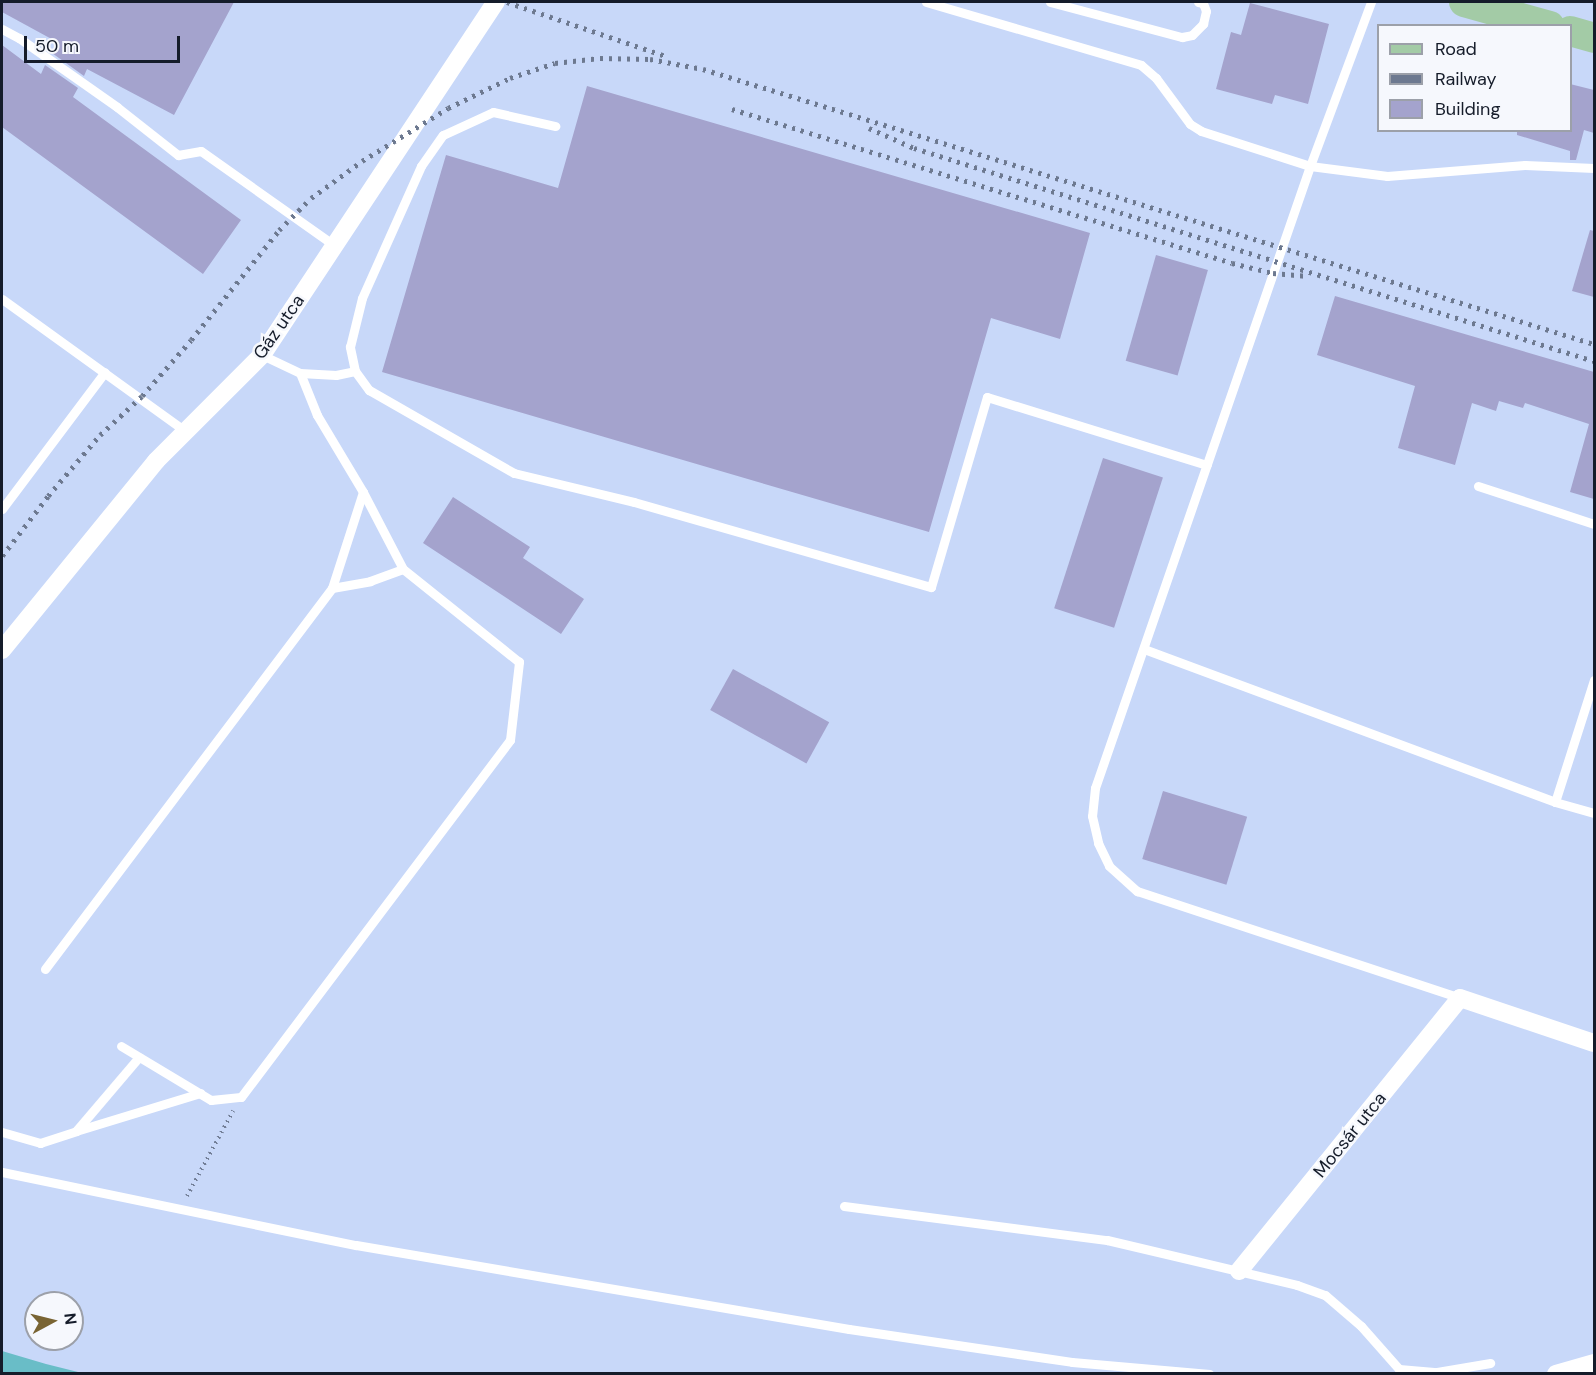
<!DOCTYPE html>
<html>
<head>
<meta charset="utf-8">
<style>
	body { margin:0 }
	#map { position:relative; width:1596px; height:1375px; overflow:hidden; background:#c8d8f9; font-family:"DM Sans",sans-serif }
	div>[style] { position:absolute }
	.water>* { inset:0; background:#69bdc7 }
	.building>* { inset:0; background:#a4a3cd; transform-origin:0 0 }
	.path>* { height:4px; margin-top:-2px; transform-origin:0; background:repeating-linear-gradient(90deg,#727e96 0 1.5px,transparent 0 6px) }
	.service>* { height:9px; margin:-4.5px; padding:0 4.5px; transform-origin:4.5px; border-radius:4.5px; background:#fff }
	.minor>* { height:18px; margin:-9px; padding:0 9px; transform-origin:9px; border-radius:9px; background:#fff }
	.primary>* { height:30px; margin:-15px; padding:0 15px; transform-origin:15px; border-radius:15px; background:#a3cba6 }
	.rail>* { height:4.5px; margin-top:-2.25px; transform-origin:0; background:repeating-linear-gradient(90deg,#6d7990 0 3px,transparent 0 9px) }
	span { translate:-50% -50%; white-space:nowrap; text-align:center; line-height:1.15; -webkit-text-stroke:5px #f6f8fd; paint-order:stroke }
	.street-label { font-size:18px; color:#151c2a }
	.frame { position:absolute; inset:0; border:3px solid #151c2a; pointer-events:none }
	.legend { position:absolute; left:1377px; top:24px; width:195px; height:108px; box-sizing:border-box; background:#f6f8fd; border:2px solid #9ca0a9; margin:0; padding:8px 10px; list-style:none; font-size:18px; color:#151c2a }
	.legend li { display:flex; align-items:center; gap:12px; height:30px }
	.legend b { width:30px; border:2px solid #9ca0a9 }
	.north { position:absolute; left:24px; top:1291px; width:60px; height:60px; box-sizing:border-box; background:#f6f8fd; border:2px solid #9ca0a9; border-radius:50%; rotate:83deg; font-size:16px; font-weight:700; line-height:24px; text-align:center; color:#151c2a }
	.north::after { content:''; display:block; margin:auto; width:21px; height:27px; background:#796433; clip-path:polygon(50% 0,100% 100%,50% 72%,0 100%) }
	.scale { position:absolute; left:24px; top:36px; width:156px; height:27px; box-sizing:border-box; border:3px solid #151c2a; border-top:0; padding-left:8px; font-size:18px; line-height:21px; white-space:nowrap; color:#151c2a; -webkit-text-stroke:4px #f6f8fd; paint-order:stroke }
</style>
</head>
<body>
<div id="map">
	<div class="water">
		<i style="clip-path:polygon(2px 1351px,46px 1364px,82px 1373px,2px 1373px)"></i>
	</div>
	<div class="building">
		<i style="clip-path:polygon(2px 2px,234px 2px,174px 115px,87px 69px,84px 76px,52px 53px,57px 42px,2px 12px)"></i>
		<i style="clip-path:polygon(1250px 3px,1329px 24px,1308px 104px,1275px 95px,1272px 104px,1216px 89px,1231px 32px,1241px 35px)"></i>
		<i style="clip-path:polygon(2px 45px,41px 74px,45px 65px,78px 88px,73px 97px,241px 220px,203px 274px,2px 127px)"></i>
		<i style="clip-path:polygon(1570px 84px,1594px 90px,1594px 133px,1584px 130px,1576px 160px,1570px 160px,1570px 151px,1517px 135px,1517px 130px,1570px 130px)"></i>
		<i style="clip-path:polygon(587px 86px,1090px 233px,1060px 339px,991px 318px,929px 532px,382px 372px,446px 155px,558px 188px)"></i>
		<i style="clip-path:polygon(1590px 230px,1594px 231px,1594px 297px,1572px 291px)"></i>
		<i style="left:1156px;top:255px;width:54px;height:110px;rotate:16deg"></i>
		<i style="clip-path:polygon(1335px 296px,1594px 372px,1594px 499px,1570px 492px,1589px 424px,1525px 403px,1523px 408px,1499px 401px,1496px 411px,1472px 403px,1455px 465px,1398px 448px,1415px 386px,1317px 355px)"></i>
		<i style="left:1103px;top:458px;width:63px;height:158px;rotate:18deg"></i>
		<i style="clip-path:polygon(453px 497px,530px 547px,523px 558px,584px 599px,561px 634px,423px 543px)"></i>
		<i style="left:733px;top:669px;width:110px;height:47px;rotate:29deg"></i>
		<i style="left:1163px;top:791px;width:88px;height:71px;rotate:17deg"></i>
	</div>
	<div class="path">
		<i style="left:187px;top:1196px;width:97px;rotate:-61.6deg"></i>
	</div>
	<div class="service">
		<i style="left:926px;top:2px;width:224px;rotate:16.3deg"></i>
		<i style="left:1141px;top:65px;width:20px;rotate:41deg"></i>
		<i style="left:1156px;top:78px;width:57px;rotate:53.5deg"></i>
		<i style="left:1190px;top:124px;width:13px;rotate:32deg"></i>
		<i style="left:1201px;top:131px;width:114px;rotate:17.8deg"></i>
		<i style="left:1310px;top:166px;width:78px;rotate:7.4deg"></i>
		<i style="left:1387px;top:176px;width:138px;rotate:-4.6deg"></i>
		<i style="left:1525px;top:165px;width:69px;rotate:2.5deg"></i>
		<i style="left:1050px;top:2px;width:137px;rotate:14.9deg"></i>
		<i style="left:1182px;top:37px;width:10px;rotate:-11deg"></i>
		<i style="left:1192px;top:35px;width:16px;rotate:-45deg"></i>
		<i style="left:1203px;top:24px;width:13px;rotate:-77deg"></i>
		<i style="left:1206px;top:11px;width:9px;rotate:-111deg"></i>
		<i style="left:1203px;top:3px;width:5px;rotate:-169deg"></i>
		<i style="left:1371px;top:2px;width:175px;rotate:110.4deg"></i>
		<i style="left:1310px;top:166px;width:658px;rotate:109.07deg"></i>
		<i style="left:1095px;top:788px;width:28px;rotate:96deg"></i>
		<i style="left:1092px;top:816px;width:28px;rotate:77deg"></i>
		<i style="left:1098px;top:843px;width:25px;rotate:64deg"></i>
		<i style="left:1109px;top:866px;width:38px;rotate:42deg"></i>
		<i style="left:1137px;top:891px;width:340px;rotate:18.3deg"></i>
		<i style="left:2px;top:29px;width:19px;rotate:28deg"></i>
		<i style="left:19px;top:38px;width:120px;rotate:35.1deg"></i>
		<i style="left:117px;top:107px;width:78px;rotate:38.2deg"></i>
		<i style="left:178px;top:155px;width:23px;rotate:-10deg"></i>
		<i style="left:201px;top:151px;width:164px;rotate:35.3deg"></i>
		<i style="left:2px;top:299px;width:226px;rotate:35.8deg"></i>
		<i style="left:355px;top:371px;width:25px;rotate:-102deg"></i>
		<i style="left:350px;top:347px;width:50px;rotate:-76.2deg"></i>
		<i style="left:362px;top:298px;width:145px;rotate:-65.9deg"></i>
		<i style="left:421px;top:166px;width:38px;rotate:-55deg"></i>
		<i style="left:443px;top:135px;width:55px;rotate:-24.7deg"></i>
		<i style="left:493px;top:112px;width:64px;rotate:12.7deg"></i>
		<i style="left:300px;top:373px;width:36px;rotate:3deg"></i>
		<i style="left:336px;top:375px;width:19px;rotate:-12deg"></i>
		<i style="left:355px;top:371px;width:24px;rotate:54deg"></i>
		<i style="left:369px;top:390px;width:167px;rotate:29.8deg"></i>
		<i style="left:514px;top:473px;width:123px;rotate:13.6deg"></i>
		<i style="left:634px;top:502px;width:309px;rotate:16deg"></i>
		<i style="left:931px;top:587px;width:198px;rotate:-73.6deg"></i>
		<i style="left:987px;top:397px;width:230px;rotate:17.2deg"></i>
		<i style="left:1478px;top:486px;width:122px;rotate:18.1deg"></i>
		<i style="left:363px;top:492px;width:101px;rotate:107.9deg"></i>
		<i style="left:332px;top:588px;width:39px;rotate:-10deg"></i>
		<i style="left:370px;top:581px;width:35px;rotate:-20deg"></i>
		<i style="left:2px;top:509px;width:171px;rotate:-53.1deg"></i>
		<i style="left:1144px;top:649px;width:439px;rotate:20.4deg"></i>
		<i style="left:1555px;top:802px;width:128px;rotate:-72.3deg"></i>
		<i style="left:1555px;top:802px;width:41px;rotate:15.8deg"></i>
		<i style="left:45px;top:969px;width:477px;rotate:-53deg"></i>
		<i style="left:121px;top:1046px;width:105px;rotate:31deg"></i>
		<i style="left:211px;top:1100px;width:30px;rotate:-6deg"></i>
		<i style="left:241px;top:1097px;width:447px;rotate:-53deg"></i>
		<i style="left:510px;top:740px;width:79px;rotate:-83.4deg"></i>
		<i style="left:519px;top:662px;width:149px;rotate:-141.3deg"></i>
		<i style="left:403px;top:569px;width:87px;rotate:-117.5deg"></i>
		<i style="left:363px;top:492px;width:90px;rotate:-120.9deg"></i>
		<i style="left:317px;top:415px;width:45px;rotate:-112deg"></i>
		<i style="left:300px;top:373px;width:42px;rotate:-154.7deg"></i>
		<i style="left:76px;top:1131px;width:130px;rotate:-17deg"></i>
		<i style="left:2px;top:1132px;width:40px;rotate:16deg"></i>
		<i style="left:40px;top:1143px;width:38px;rotate:-18deg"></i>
		<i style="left:76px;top:1131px;width:97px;rotate:-49.6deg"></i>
		<i style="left:2px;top:1172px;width:361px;rotate:11.7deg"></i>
		<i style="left:356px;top:1245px;width:500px;rotate:9.67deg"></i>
		<i style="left:849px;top:1329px;width:225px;rotate:8.4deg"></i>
		<i style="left:1072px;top:1362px;width:138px;rotate:5deg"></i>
		<i style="left:844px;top:1206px;width:265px;rotate:7.4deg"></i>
		<i style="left:1107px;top:1240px;width:195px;rotate:13.3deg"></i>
		<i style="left:1297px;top:1285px;width:30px;rotate:20deg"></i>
		<i style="left:1325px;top:1295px;width:48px;rotate:40.7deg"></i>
		<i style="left:1361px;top:1326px;width:57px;rotate:48.5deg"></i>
		<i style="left:1399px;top:1369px;width:38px;rotate:5deg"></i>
		<i style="left:1437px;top:1372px;width:54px;rotate:-9.6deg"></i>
	</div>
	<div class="minor">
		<i style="left:2px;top:650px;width:244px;rotate:-50.8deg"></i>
		<i style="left:156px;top:461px;width:150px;rotate:-45deg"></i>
		<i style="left:262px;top:355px;width:424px;rotate:-56.5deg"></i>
		<i style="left:1239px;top:1271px;width:351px;rotate:-51deg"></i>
		<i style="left:1460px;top:998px;width:141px;rotate:18.6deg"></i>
		<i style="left:1556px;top:1374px;width:40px;rotate:-16deg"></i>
	</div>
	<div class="primary">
		<i style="left:1464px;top:2px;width:89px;rotate:15.6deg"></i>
		<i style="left:1570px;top:31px;width:25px;rotate:16deg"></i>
	</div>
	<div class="rail">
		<i style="left:507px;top:2px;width:168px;rotate:18.8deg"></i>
		<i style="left:732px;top:109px;width:523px;rotate:17.12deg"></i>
		<i style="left:1232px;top:263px;width:42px;rotate:13.7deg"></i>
		<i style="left:1273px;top:273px;width:32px;rotate:5deg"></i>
		<i style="left:869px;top:128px;width:49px;rotate:24deg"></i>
		<i style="left:914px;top:148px;width:713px;rotate:17.39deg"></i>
		<i style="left:2px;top:556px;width:76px;rotate:-52.5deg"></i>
		<i style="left:48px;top:496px;width:80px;rotate:-49.6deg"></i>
		<i style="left:100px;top:435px;width:57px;rotate:-42.9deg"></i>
		<i style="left:142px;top:396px;width:74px;rotate:-48.8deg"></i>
		<i style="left:191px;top:340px;width:141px;rotate:-51.3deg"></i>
		<i style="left:279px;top:230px;width:45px;rotate:-45deg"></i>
		<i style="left:311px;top:198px;width:63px;rotate:-36deg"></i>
		<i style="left:362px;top:161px;width:101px;rotate:-31.6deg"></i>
		<i style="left:448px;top:108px;width:69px;rotate:-25.8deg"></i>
		<i style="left:510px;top:78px;width:47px;rotate:-18.4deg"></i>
		<i style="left:555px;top:63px;width:45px;rotate:-6.3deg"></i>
		<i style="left:600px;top:58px;width:50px;rotate:1.1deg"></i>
		<i style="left:650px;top:59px;width:54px;rotate:10.7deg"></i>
		<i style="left:703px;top:69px;width:932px;rotate:17.15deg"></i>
	</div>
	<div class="street-label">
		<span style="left:279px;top:327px;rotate:-55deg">Gáz utca</span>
		<span style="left:1350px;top:1135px;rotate:-51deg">Mocsár utca</span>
	</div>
	<div class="frame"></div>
	<ul class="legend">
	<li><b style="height:8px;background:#a3cba6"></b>Road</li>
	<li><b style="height:8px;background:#6d7990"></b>Railway</li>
	<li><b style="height:16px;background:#a4a3cd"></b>Building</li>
	</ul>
	<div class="north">N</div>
	<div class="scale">50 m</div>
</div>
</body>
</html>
